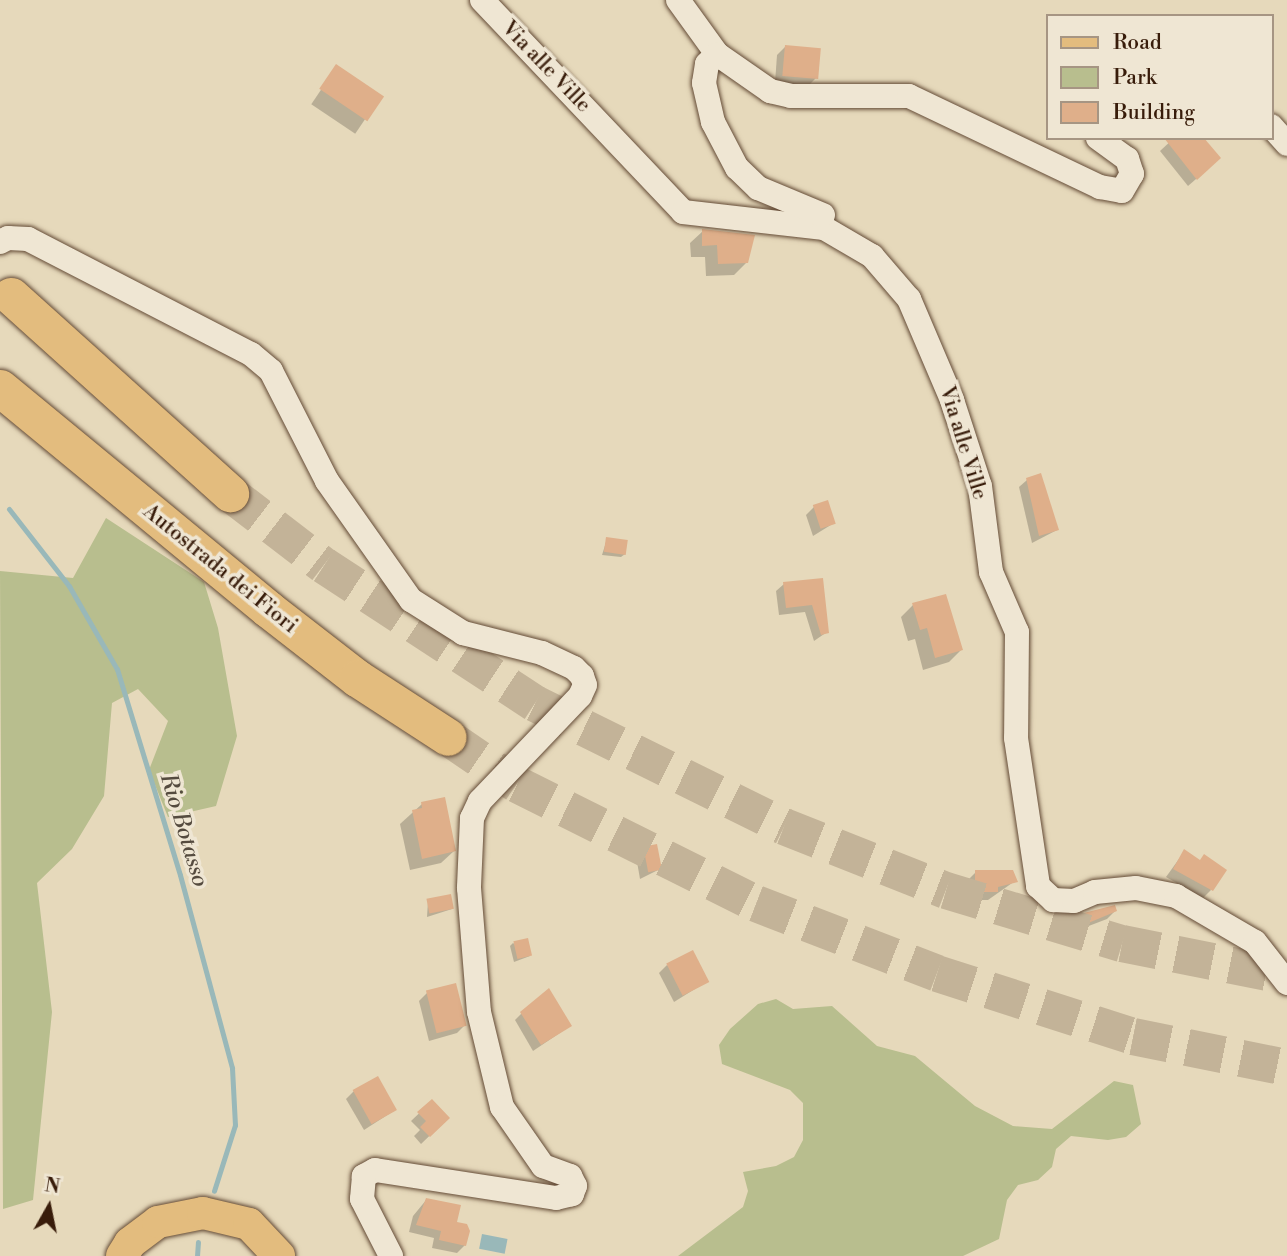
<!DOCTYPE html>
<html>
<head>
<meta charset="utf-8">
<style>
	body { margin:0 }
	#map { position:relative; width:1287px; height:1256px; overflow:hidden; background:#e6d9bb; font-family:"Libre Bodoni",serif }
	div>[style] { position:absolute }
	.green>* { inset:0; background:#b8be8e }
	.water>* { inset:0; background:#99b8b9; transform-origin:0 0 }
	.shadow>* { inset:0; background:#0003; transform-origin:0 0 }
	.stream>* { height:5px; margin:-2.5px; padding:0 2.5px; transform-origin:2.5px; border-radius:2.5px; background:#99b8b9 }
	.building>* { inset:0; background:#dfaf8a; transform-origin:0 0 }
	.highway-tunnel>* { height:37px; margin-top:-18.5px; transform-origin:0; background:repeating-linear-gradient(90deg,#c3b398 0 37px,transparent 0 55px) }
	.roads { filter:drop-shadow(0 0 2px #644b36) drop-shadow(0 0 2px #644b36) }
	.minor>* { height:24px; margin:-12px; padding:0 12px; transform-origin:12px; border-radius:12px; background:#efe6d3 }
	.major>* { height:32px; margin:-16px; padding:0 16px; transform-origin:16px; border-radius:16px; background:#e3bc7e }
	.highway>* { height:37px; margin:-18.5px; padding:0 18.5px; transform-origin:18.5px; border-radius:18.5px; background:#e3bc7e }
	span { translate:-50% -50%; white-space:nowrap; text-align:center; line-height:1.15; -webkit-text-stroke:7px #efe6d3; paint-order:stroke }
	.street-label { font-size:21px; color:#381c0a }
	.water-label { font-size:23px; color:#554b3f; font-style:italic }
	.legend { position:absolute; left:1046px; top:14px; width:228px; height:126px; box-sizing:border-box; background:#efe6d3; border:2px solid #a69583; margin:0; padding:9px 12px; list-style:none; font-size:21px; color:#381c0a }
	.legend li { display:flex; align-items:center; gap:14px; height:35px }
	.legend b { width:35px; border:2px solid #a69583 }
	.north { position:absolute; left:14px; top:1172px; width:70px; height:70px; -webkit-text-stroke:5px #efe6d3; paint-order:stroke; rotate:9deg; font-size:19px; font-weight:700; line-height:28px; text-align:center; color:#381c0a }
	.north::after { content:''; display:block; margin:auto; width:24px; height:32px; background:#381c0a; clip-path:polygon(50% 0,100% 100%,50% 72%,0 100%) }
</style>
</head>
<body>
<div id="map">
	<div class="green">
		<i style="clip-path:polygon(106px 518px,204px 582px,218px 628px,237px 736px,216px 806px,168px 817px,149px 770px,168px 721px,138px 689px,112px 703px,104px 796px,72px 849px,37px 883px,52px 1012px,33px 1200px,3px 1209px,0 571px,73px 578px)"></i>
		<i style="clip-path:polygon(776px 999px,793px 1009px,832px 1006px,877px 1046px,915px 1056px,975px 1106px,1013px 1126px,1052px 1129px,1114px 1081px,1133px 1085px,1141px 1124px,1126px 1137px,1108px 1140px,1071px 1136px,1056px 1149px,1052px 1167px,1038px 1180px,1018px 1185px,1007px 1200px,999px 1239px,963px 1256px,678px 1256px,743px 1207px,748px 1191px,743px 1172px,776px 1166px,794px 1157px,803px 1140px,803px 1103px,790px 1090px,722px 1064px,719px 1045px,730px 1029px,758px 1004px)"></i>
	</div>
	<div class="water">
		<i style="left:482px;top:1234px;width:26px;height:15px;rotate:11deg"></i>
	</div>
	<div class="shadow">
		<i style="clip-path:polygon(785px 47px,816px 78px,808px 86px,775px 83px,777px 55px)"></i>
		<i style="left:337px;top:66px;width:53px;height:46px;rotate:34deg"></i>
		<i style="clip-path:polygon(1174px 138px,1211px 166px,1188px 186px,1160px 151px)"></i>
		<i style="clip-path:polygon(703px 231px,753px 237px,746px 263px,734px 275px,706px 276px,705px 257px,691px 257px,690px 243px)"></i>
		<i style="clip-path:polygon(1027px 480px,1057px 530px,1032px 543px,1019px 487px)"></i>
		<i style="clip-path:polygon(814px 507px,834px 523px,813px 536px,806px 515px)"></i>
		<i style="clip-path:polygon(607px 539px,625px 554px,621px 557px,602px 555px)"></i>
		<i style="clip-path:polygon(821px 580px,827px 632px,814px 641px,805px 612px,779px 615px,776px 591px,784px 584px)"></i>
		<i style="clip-path:polygon(913px 605px,961px 650px,949px 662px,923px 670px,915px 639px,908px 641px,901px 617px)"></i>
		<i style="clip-path:polygon(422px 804px,454px 851px,441px 863px,410px 870px,400px 824px)"></i>
		<i style="clip-path:polygon(644px 848px,660px 869px,640px 879px,636px 856px)"></i>
		<i style="clip-path:polygon(1184px 852px,1199px 862px,1211px 890px,1203px 898px,1166px 877px)"></i>
		<i style="clip-path:polygon(976px 872px,1015px 881px,988px 900px,968px 900px,968px 880px)"></i>
		<i style="clip-path:polygon(428px 901px,452px 909px,427px 917px)"></i>
		<i style="clip-path:polygon(1115px 911px,1107px 919px,1073px 932px,1069px 925px,1077px 917px)"></i>
		<i style="clip-path:polygon(513px 943px,530px 956px,514px 962px,510px 946px)"></i>
		<i style="clip-path:polygon(667px 965px,706px 982px,674px 1002px,659px 973px)"></i>
		<i style="clip-path:polygon(427px 993px,465px 1025px,457px 1033px,429px 1041px,419px 1001px)"></i>
		<i style="clip-path:polygon(522px 1013px,570px 1026px,533px 1051px,515px 1020px)"></i>
		<i style="clip-path:polygon(354px 1091px,395px 1110px,364px 1130px,346px 1099px)"></i>
		<i style="clip-path:polygon(432px 1101px,448px 1118px,421px 1144px,414px 1136px,420px 1130px,411px 1121px)"></i>
		<i style="clip-path:polygon(427px 1199px,455px 1223px,465px 1245px,457px 1253px,432px 1248px,434px 1238px,409px 1232px,413px 1216px)"></i>
	</div>
	<div class="stream">
		<i style="left:9px;top:509px;width:98px;rotate:52.1deg"></i>
		<i style="left:69px;top:586px;width:96px;rotate:60deg"></i>
		<i style="left:117px;top:669px;width:215px;rotate:73deg"></i>
		<i style="left:180px;top:875px;width:200px;rotate:74.9deg"></i>
		<i style="left:232px;top:1068px;width:57px;rotate:87deg"></i>
		<i style="left:235px;top:1125px;width:69px;rotate:107.7deg"></i>
		<i style="left:197px;top:1256px;width:14px;rotate:-86deg"></i>
	</div>
	<div class="building">
		<i style="left:785px;top:45px;width:36px;height:31px;rotate:5deg"></i>
		<i style="left:336px;top:64px;width:58px;height:30px;rotate:34deg"></i>
		<i style="clip-path:polygon(1164px 138px,1204px 138px,1221px 158px,1197px 180px)"></i>
		<i style="clip-path:polygon(702px 229px,755px 235px,748px 263px,718px 264px,717px 245px,702px 246px)"></i>
		<i style="clip-path:polygon(1041px 473px,1059px 530px,1039px 536px,1026px 478px)"></i>
		<i style="left:828px;top:500px;width:25px;height:16px;rotate:72deg"></i>
		<i style="left:606px;top:537px;width:22px;height:15px;rotate:8deg"></i>
		<i style="clip-path:polygon(823px 578px,829px 633px,821px 635px,812px 605px,786px 608px,783px 582px)"></i>
		<i style="clip-path:polygon(946px 594px,963px 650px,935px 658px,927px 628px,920px 630px,912px 603px)"></i>
		<i style="clip-path:polygon(445px 797px,456px 851px,422px 859px,412px 810px,422px 808px,421px 802px)"></i>
		<i style="left:657px;top:844px;width:26px;height:14px;rotate:79deg"></i>
		<i style="clip-path:polygon(1184px 849px,1200px 860px,1204px 854px,1227px 870px,1213px 891px,1173px 869px)"></i>
		<i style="clip-path:polygon(975px 870px,1013px 870px,1018px 882px,998px 887px,998px 892px,975px 892px)"></i>
		<i style="left:451px;top:894px;width:15px;height:25px;rotate:79deg"></i>
		<i style="clip-path:polygon(1115px 905px,1117px 911px,1081px 926px,1076px 915px)"></i>
		<i style="left:528px;top:938px;width:18px;height:15px;rotate:77deg"></i>
		<i style="left:693px;top:950px;width:36px;height:30px;rotate:63deg"></i>
		<i style="left:456px;top:983px;width:44px;height:31px;rotate:76deg"></i>
		<i style="clip-path:polygon(549px 988px,572px 1026px,541px 1045px,520px 1012px)"></i>
		<i style="left:378px;top:1076px;width:39px;height:29px;rotate:61deg"></i>
		<i style="clip-path:polygon(432px 1099px,450px 1118px,430px 1137px,420px 1127px,426px 1121px,417px 1112px)"></i>
		<i style="clip-path:polygon(426px 1198px,461px 1205px,457px 1222px,467px 1224px,470px 1231px,466px 1246px,439px 1240px,441px 1231px,416px 1225px)"></i>
	</div>
	<div class="highway-tunnel">
		<i style="left:230px;top:493px;width:118px;rotate:37.5deg"></i>
		<i style="left:324px;top:565px;width:252px;rotate:33.2deg"></i>
		<i style="left:535px;top:703px;width:278px;rotate:26.3deg"></i>
		<i style="left:784px;top:826px;width:174px;rotate:21.6deg"></i>
		<i style="left:946px;top:890px;width:184px;rotate:16.8deg"></i>
		<i style="left:1122px;top:943px;width:168px;rotate:11.3deg"></i>
		<i style="left:448px;top:737px;width:83px;rotate:34.3deg"></i>
		<i style="left:517px;top:784px;width:267px;rotate:26.5deg"></i>
		<i style="left:756px;top:903px;width:194px;rotate:21.1deg"></i>
		<i style="left:937px;top:973px;width:206px;rotate:17.8deg"></i>
		<i style="left:1133px;top:1036px;width:157px;rotate:11.4deg"></i>
	</div>
	<div class="roads">
		<div class="minor">
			<i style="left:482px;top:0;width:292px;rotate:46.5deg"></i>
			<i style="left:683px;top:212px;width:142px;rotate:6.5deg"></i>
			<i style="left:824px;top:228px;width:56px;rotate:30.3deg"></i>
			<i style="left:872px;top:256px;width:57px;rotate:49.3deg"></i>
			<i style="left:909px;top:299px;width:110px;rotate:66.9deg"></i>
			<i style="left:952px;top:400px;width:90px;rotate:72deg"></i>
			<i style="left:980px;top:486px;width:87px;rotate:82.7deg"></i>
			<i style="left:991px;top:572px;width:65px;rotate:66.6deg"></i>
			<i style="left:1017px;top:632px;width:106px;rotate:90.5deg"></i>
			<i style="left:1016px;top:738px;width:150px;rotate:81.5deg"></i>
			<i style="left:1038px;top:886px;width:21px;rotate:43deg"></i>
			<i style="left:1053px;top:900px;width:21px;rotate:3deg"></i>
			<i style="left:1074px;top:901px;width:23px;rotate:-23deg"></i>
			<i style="left:1095px;top:892px;width:41px;rotate:-5.6deg"></i>
			<i style="left:1136px;top:888px;width:41px;rotate:11.3deg"></i>
			<i style="left:1176px;top:896px;width:91px;rotate:30.2deg"></i>
			<i style="left:1255px;top:942px;width:52px;rotate:52deg"></i>
			<i style="left:678px;top:0;width:67px;rotate:54.2deg"></i>
			<i style="left:1271px;top:126px;width:24px;rotate:48deg"></i>
			<i style="left:823px;top:215px;width:70px;rotate:-157.4deg"></i>
			<i style="left:758px;top:188px;width:29px;rotate:-136deg"></i>
			<i style="left:737px;top:168px;width:52px;rotate:-117.6deg"></i>
			<i style="left:713px;top:122px;width:40px;rotate:-103deg"></i>
			<i style="left:704px;top:83px;width:19px;rotate:-81deg"></i>
			<i style="left:707px;top:64px;width:14px;rotate:-45deg"></i>
			<i style="left:717px;top:54px;width:65px;rotate:34.9deg"></i>
			<i style="left:770px;top:91px;width:22px;rotate:13deg"></i>
			<i style="left:791px;top:96px;width:118px"></i>
			<i style="left:909px;top:96px;width:212px;rotate:25.5deg"></i>
			<i style="left:1100px;top:187px;width:22px;rotate:10deg"></i>
			<i style="left:1122px;top:191px;width:20px;rotate:-60deg"></i>
			<i style="left:1132px;top:174px;width:16px;rotate:-108deg"></i>
			<i style="left:1127px;top:159px;width:36px;rotate:-144deg"></i>
			<i style="left:0;top:242px;width:9px;rotate:-27deg"></i>
			<i style="left:8px;top:238px;width:20px;rotate:3deg"></i>
			<i style="left:28px;top:239px;width:251px;rotate:27.3deg"></i>
			<i style="left:251px;top:354px;width:26px;rotate:40deg"></i>
			<i style="left:271px;top:371px;width:123px;rotate:63deg"></i>
			<i style="left:327px;top:481px;width:146px;rotate:54.8deg"></i>
			<i style="left:411px;top:600px;width:62px;rotate:32.4deg"></i>
			<i style="left:463px;top:633px;width:81px;rotate:14.2deg"></i>
			<i style="left:542px;top:653px;width:35px;rotate:25deg"></i>
			<i style="left:574px;top:668px;width:11px;rotate:45deg"></i>
			<i style="left:582px;top:676px;width:9px;rotate:72deg"></i>
			<i style="left:585px;top:685px;width:12px;rotate:114deg"></i>
			<i style="left:580px;top:696px;width:145px;rotate:133.6deg"></i>
			<i style="left:480px;top:801px;width:19px;rotate:115deg"></i>
			<i style="left:472px;top:818px;width:70px;rotate:92.5deg"></i>
			<i style="left:469px;top:888px;width:124px;rotate:85.4deg"></i>
			<i style="left:479px;top:1012px;width:98px;rotate:76.4deg"></i>
			<i style="left:502px;top:1107px;width:72px;rotate:55.2deg"></i>
			<i style="left:543px;top:1166px;width:29px;rotate:20deg"></i>
			<i style="left:570px;top:1176px;width:11px;rotate:63deg"></i>
			<i style="left:575px;top:1186px;width:9px;rotate:111deg"></i>
			<i style="left:572px;top:1194px;width:16px;rotate:166deg"></i>
			<i style="left:556px;top:1198px;width:183px;rotate:-171.2deg"></i>
			<i style="left:375px;top:1170px;width:13px;rotate:151deg"></i>
			<i style="left:364px;top:1176px;width:23px;rotate:95deg"></i>
			<i style="left:362px;top:1199px;width:64px;rotate:63deg"></i>
		</div>
		<div class="major">
			<i style="left:122px;top:1256px;width:15px;rotate:-58deg"></i>
			<i style="left:130px;top:1243px;width:35px;rotate:-37deg"></i>
			<i style="left:158px;top:1222px;width:46px;rotate:-11.3deg"></i>
			<i style="left:203px;top:1213px;width:47px;rotate:13.4deg"></i>
			<i style="left:249px;top:1224px;width:44px;rotate:46.8deg"></i>
		</div>
		<div class="highway">
			<i style="left:11px;top:296px;width:295px;rotate:42deg"></i>
			<i style="left:0;top:388px;width:347px;rotate:39.5deg"></i>
			<i style="left:268px;top:609px;width:113px;rotate:37.8deg"></i>
			<i style="left:357px;top:678px;width:108px;rotate:33deg"></i>
		</div>
	</div>
	<div class="street-label">
		<span style="left:546px;top:67px;rotate:46deg">Via alle Ville</span>
		<span style="left:963px;top:443px;rotate:73deg">Via alle Ville</span>
		<span style="left:220px;top:569px;rotate:39deg">Autostrada dei Fiori</span>
	</div>
	<div class="water-label">
		<span style="left:184px;top:830px;rotate:73deg">Rio Botasso</span>
	</div>
	<ul class="legend">
	<li><b style="height:9px;background:#e3bc7e"></b>Road</li>
	<li><b style="height:19px;background:#b8be8e"></b>Park</li>
	<li><b style="height:19px;background:#dfaf8a"></b>Building</li>
	</ul>
	<div class="north">N</div>
</div>
</body>
</html>
